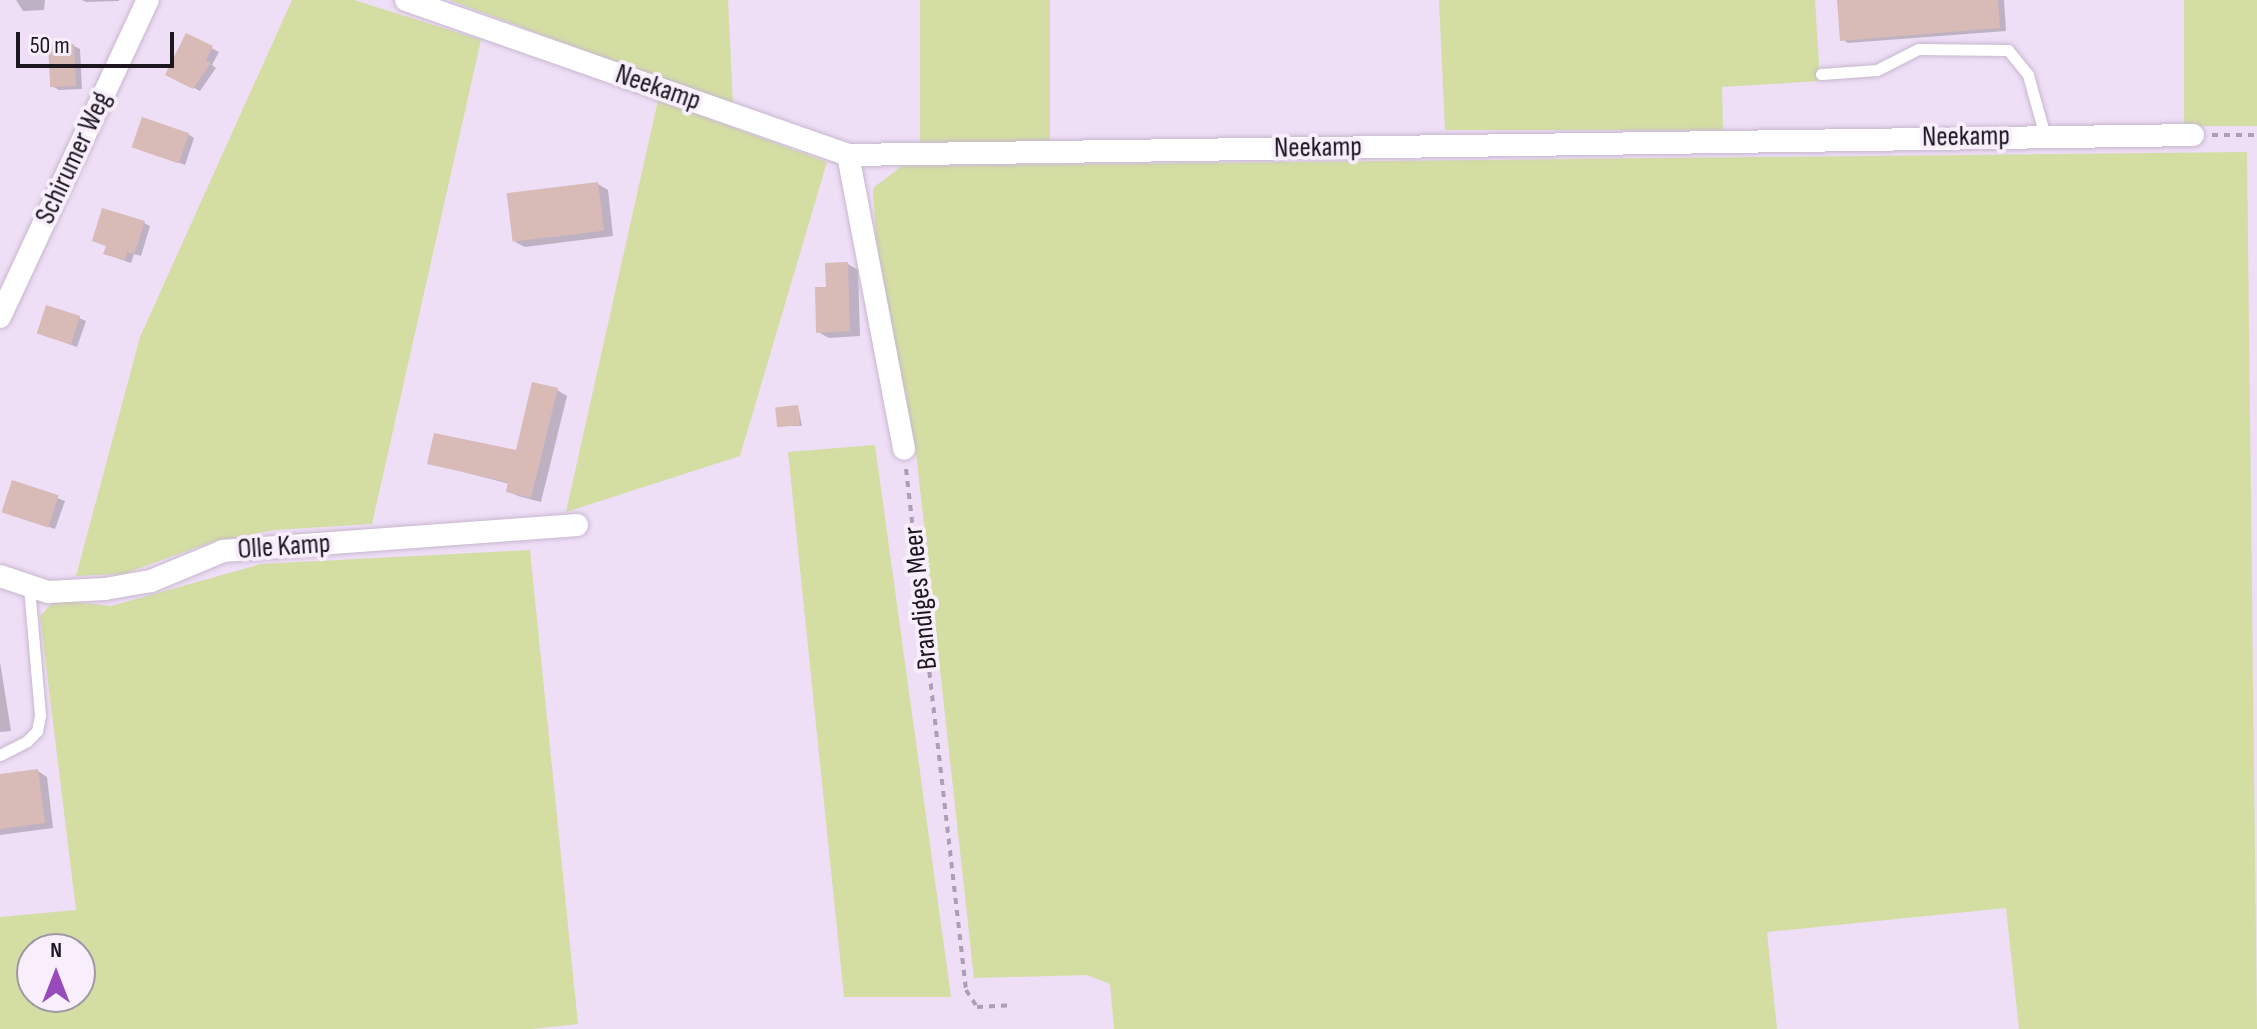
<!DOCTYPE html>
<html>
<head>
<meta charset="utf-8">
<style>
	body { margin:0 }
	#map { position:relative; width:2257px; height:1029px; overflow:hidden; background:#eedef6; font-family:"Sofia Sans Condensed",sans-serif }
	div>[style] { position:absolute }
	.green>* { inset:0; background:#d4dea3; transform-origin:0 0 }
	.shadow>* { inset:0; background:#0003 }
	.building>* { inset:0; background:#d8bab6; transform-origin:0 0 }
	.path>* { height:4px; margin-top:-2px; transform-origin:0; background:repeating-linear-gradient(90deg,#ab9fb1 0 6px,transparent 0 12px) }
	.roads { filter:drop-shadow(0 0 2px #c7b7ce) drop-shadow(0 0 2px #c7b7ce) }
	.service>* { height:11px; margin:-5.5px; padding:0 5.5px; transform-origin:5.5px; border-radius:5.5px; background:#fff }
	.minor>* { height:22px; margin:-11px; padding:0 11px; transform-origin:11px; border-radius:11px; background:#fff }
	span { translate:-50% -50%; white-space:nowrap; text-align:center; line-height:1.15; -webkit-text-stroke:8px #f8eefc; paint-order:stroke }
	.street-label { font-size:28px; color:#1c171f }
	.north { position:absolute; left:16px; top:933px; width:80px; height:80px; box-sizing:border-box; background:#f8eefc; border:2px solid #a098a4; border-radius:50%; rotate:0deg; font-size:22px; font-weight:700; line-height:32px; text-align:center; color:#1c171f }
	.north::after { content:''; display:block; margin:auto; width:28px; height:36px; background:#994aba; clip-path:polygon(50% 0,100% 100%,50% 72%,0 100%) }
	.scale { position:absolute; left:16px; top:32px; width:158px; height:36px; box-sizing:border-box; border:4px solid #1c171f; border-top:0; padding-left:10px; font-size:24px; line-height:28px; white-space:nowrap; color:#1c171f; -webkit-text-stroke:6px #f8eefc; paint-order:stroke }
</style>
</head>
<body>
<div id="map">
	<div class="green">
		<i style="clip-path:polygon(292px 0,354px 0,481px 40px,372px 524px,274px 530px,212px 542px,123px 574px,76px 576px,140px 337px)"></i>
		<i style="clip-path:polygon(449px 0,728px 0,733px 106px)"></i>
		<i style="left:920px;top:0;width:130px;height:142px"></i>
		<i style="clip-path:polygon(1439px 0,1815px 0,1820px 81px,1722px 87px,1723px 130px,1445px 130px)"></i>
		<i style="left:2184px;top:0;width:73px;height:126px"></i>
		<i style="clip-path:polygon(658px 100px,827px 162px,740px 456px,566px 512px)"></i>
		<i style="clip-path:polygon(2247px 152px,2257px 1029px,2019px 1029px,2006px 908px,1767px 932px,1777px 1029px,1114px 1029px,1110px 984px,1087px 975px,974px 978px,917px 461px,876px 239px,873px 188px,902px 166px)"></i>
		<i style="clip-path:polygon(875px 445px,951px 997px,844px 997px,788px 452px)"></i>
		<i style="clip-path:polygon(evenodd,530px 550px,578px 1024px,531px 1029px,0 1029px,0 917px,76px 910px,40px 616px,55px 600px,111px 606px,261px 564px,530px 550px,32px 949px,80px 949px,80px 997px,32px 997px,32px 949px)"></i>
	</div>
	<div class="shadow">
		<i style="clip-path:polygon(16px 0,45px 0,44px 10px,23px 11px)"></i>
		<i style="clip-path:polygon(82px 0,119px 0,119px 1px,86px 2px)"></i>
		<i style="clip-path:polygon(1839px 0,2004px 0,2006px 31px,1848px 43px,1842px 39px)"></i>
		<i style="clip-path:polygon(187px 36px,219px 52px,212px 65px,216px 68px,200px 91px,168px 74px)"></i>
		<i style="clip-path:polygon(74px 46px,80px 49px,82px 89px,59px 90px,52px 86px)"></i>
		<i style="clip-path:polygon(188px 134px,194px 138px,185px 165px,134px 146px)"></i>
		<i style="clip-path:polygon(598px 184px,608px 190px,613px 236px,525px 247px,515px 242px)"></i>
		<i style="clip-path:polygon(144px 223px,150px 226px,141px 256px,134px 254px,131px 263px,105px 254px,108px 246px,94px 240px)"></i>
		<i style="clip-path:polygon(848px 264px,858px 270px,860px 336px,829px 338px,818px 332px,828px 289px)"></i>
		<i style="clip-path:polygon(79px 318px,86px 321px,77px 347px,39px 333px)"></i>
		<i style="clip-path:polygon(557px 390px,567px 396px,541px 502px,518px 496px,508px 491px,510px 484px,429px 463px,517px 453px)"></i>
		<i style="clip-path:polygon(798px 407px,802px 426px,779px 426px)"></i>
		<i style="clip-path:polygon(14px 482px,65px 501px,55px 529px,10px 514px)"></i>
		<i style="clip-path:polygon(0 662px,11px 731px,0 732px)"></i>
		<i style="clip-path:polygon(38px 771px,47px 777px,53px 828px,0 835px,0 776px)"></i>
	</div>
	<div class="building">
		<i style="clip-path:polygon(1837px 0,1998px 0,2000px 28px,1840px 41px)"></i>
		<i style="clip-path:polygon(186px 33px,213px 46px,206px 60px,211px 63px,193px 89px,165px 75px)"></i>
		<i style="left:74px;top:44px;width:42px;height:26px;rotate:87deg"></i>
		<i style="left:142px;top:117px;width:50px;height:32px;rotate:19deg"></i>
		<i style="left:598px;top:182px;width:49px;height:92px;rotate:83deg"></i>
		<i style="clip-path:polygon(102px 208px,145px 221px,134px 254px,127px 252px,125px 260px,103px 254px,106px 246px,92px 241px)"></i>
		<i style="clip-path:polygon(848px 262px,850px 331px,816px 333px,815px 287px,826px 287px,825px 263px)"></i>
		<i style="left:46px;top:305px;width:36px;height:30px;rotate:18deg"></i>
		<i style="clip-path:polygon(532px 382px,558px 388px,531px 498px,506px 492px,508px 482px,427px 464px,434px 433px,516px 450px)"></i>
		<i style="left:798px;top:405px;width:20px;height:23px;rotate:84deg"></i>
		<i style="left:12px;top:480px;width:49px;height:34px;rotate:18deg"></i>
		<i style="clip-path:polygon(38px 769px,45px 823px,0 829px,0 774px)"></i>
	</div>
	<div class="path">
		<i style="left:2212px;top:135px;width:45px"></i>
		<i style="left:906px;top:469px;width:524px;rotate:83.43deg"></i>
		<i style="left:966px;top:990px;width:20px;rotate:57deg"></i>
		<i style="left:977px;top:1007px;width:33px;rotate:-3deg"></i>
	</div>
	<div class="roads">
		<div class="service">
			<i style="left:1821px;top:74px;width:56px;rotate:-4.1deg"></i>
			<i style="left:1877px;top:70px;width:46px;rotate:-27.1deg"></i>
			<i style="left:1918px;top:49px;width:90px;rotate:0.6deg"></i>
			<i style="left:2008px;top:50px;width:32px;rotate:51deg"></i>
			<i style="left:2028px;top:75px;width:63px;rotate:74.4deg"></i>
			<i style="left:0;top:755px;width:30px;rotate:-27deg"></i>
			<i style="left:27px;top:741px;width:14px;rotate:-45deg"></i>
			<i style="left:37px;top:731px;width:16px;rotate:-79deg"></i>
			<i style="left:40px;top:715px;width:129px;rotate:-94.9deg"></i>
		</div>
		<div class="minor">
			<i style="left:406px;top:0;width:468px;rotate:19.3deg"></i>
			<i style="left:848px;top:155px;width:1345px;rotate:-0.85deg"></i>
			<i style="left:848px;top:155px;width:299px;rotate:79.2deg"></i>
			<i style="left:0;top:317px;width:350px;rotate:-65deg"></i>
			<i style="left:0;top:576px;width:51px;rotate:18.4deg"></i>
			<i style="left:48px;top:592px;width:57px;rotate:-3deg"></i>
			<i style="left:105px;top:589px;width:47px;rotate:-9.9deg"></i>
			<i style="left:151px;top:581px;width:78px;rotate:-22.6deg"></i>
			<i style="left:223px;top:551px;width:355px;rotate:-4.2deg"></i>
		</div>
	</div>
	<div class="street-label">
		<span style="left:658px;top:88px;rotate:19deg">Neekamp</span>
		<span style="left:1966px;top:137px;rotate:-1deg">Neekamp</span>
		<span style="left:1318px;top:148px;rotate:-1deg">Neekamp</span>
		<span style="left:74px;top:158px;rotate:-65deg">Schirumer Weg</span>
		<span style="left:284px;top:547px;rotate:-4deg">Olle Kamp</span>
		<span style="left:921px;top:598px;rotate:-96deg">Brandiges Meer</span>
	</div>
	<div class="north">N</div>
	<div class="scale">50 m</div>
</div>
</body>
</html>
